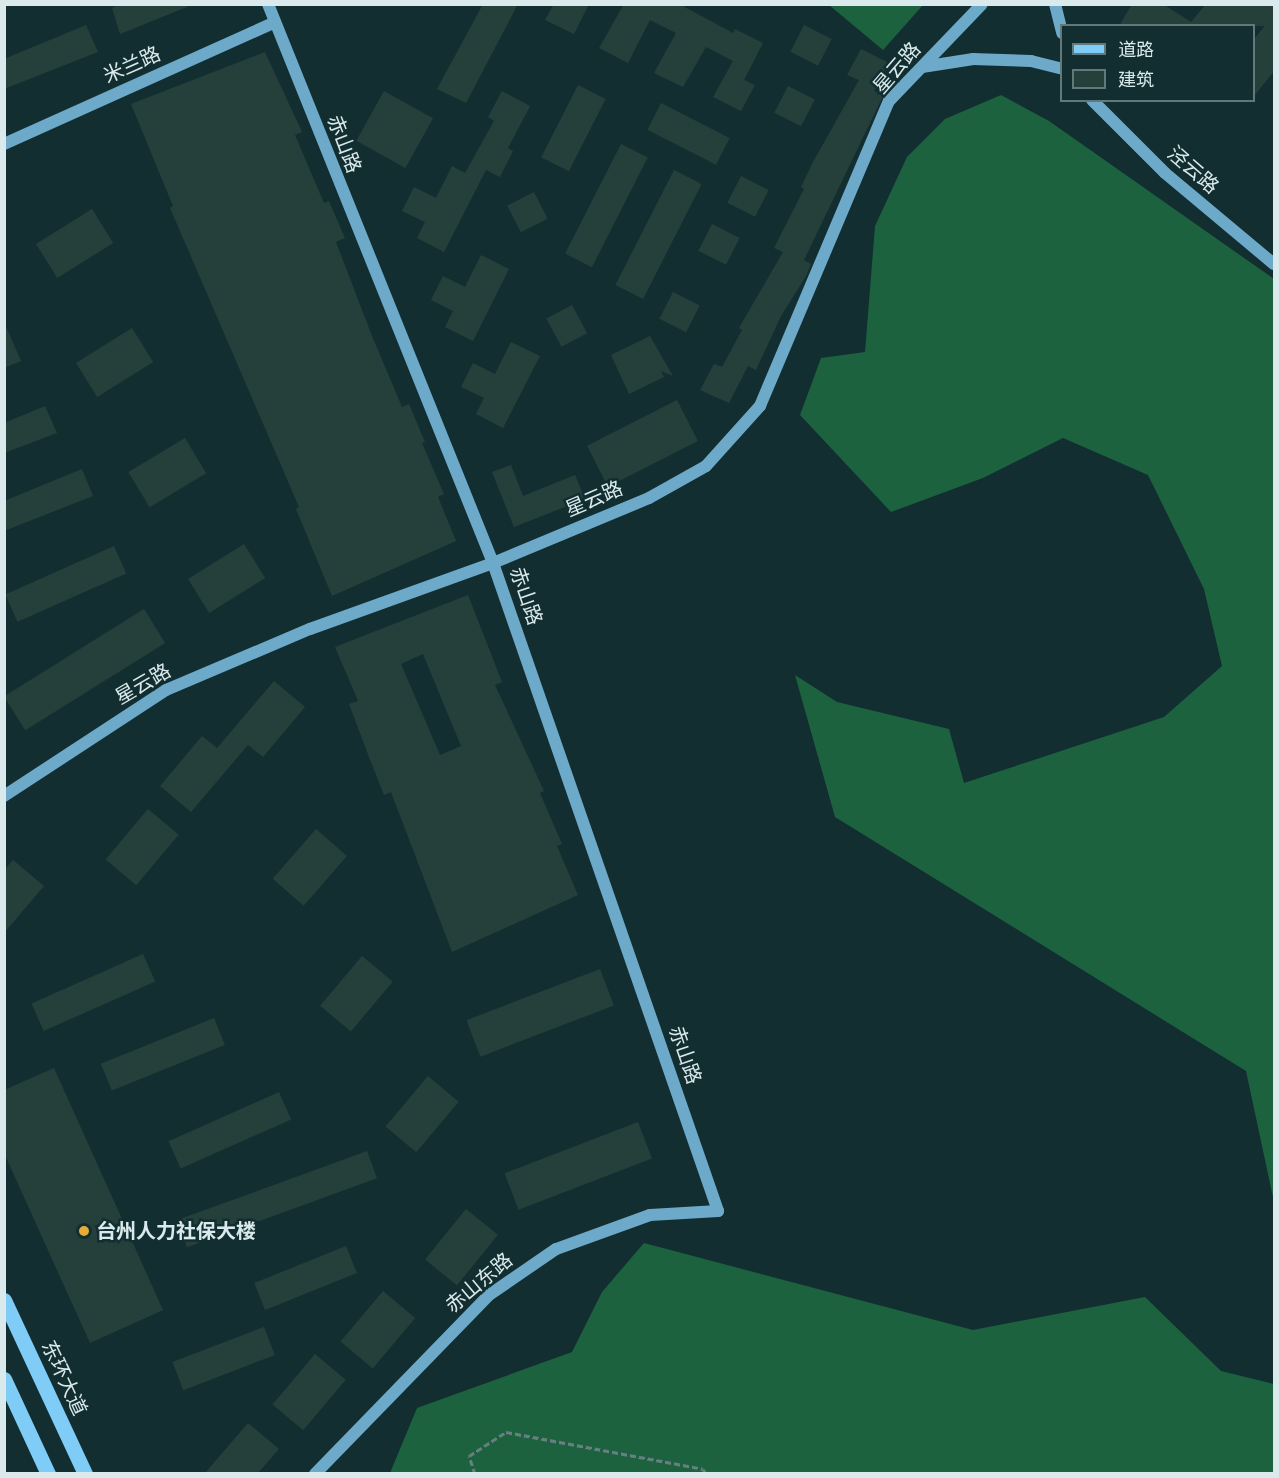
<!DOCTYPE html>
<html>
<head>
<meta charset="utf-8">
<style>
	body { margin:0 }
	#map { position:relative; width:1279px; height:1478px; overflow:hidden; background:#122e31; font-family:Poppins,"Noto Sans SC",sans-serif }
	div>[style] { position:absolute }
	.forest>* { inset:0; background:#1c623e }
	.building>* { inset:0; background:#25403b; transform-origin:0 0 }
	.path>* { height:3px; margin-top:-1.5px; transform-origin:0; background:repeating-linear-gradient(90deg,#687f82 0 6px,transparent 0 9px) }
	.secondary>* { height:12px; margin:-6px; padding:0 6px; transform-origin:6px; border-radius:6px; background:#6da9c9 }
	.primary>* { height:15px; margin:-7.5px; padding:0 7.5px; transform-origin:7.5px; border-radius:7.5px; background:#7fcdf6 }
	.dots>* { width:16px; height:16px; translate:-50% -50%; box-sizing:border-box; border:3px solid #122e31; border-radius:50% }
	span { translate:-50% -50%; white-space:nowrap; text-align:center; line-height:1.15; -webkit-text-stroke:5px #122e31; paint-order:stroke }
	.street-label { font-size:20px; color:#daeaec }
	.poi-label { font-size:20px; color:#daeaec; font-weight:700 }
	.left { translate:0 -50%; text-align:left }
	.frame { position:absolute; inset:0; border:6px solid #daeaec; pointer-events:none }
	.legend { position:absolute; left:1060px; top:24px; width:195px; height:78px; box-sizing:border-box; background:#122e31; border:2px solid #62797c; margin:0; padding:8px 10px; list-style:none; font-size:18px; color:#daeaec }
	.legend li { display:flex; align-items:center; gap:12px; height:30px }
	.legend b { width:30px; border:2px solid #62797c }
</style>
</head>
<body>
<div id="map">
	<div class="forest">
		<i style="clip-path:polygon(829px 5px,923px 5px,883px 50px)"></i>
		<i style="clip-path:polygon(1001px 95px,1049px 121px,1274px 279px,1274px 1202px,1246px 1071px,835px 817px,795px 675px,837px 702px,949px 729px,964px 783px,1164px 717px,1222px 666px,1204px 589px,1148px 475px,1063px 438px,983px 478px,891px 512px,800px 415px,821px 358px,865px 352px,875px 226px,907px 157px,945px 119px)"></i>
		<i style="clip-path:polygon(644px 1243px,973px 1330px,1145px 1297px,1221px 1371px,1274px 1384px,1274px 1473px,390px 1473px,417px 1408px,572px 1352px,602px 1292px)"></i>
	</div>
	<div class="building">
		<i style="clip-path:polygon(120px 4px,192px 4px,192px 5px,120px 34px,112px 8px)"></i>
		<i style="clip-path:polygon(483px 4px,518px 4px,466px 103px,437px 89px)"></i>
		<i style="clip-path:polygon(554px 4px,589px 4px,574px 34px,545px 20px)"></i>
		<i style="clip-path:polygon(624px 4px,679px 4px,733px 33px,735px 29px,763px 43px,744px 80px,755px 85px,741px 111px,713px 97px,733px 61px,706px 47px,683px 87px,654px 73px,676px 33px,650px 20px,628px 63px,599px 48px)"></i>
		<i style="clip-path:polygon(1132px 4px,1163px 4px,1191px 22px,1206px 4px,1275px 4px,1275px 70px,1254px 96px,1254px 39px,1265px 26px,1119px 26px)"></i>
		<i style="clip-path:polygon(86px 25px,98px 52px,4px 89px,4px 59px)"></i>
		<i style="left:804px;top:25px;width:31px;height:30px;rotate:27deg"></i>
		<i style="clip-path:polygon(861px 49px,889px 63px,874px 91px,883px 96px,804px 260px,811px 264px,806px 276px,781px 316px,756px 370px,748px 366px,729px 403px,700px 390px,714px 364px,722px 367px,742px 330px,739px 328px,783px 252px,774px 248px,804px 189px,801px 187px,813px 162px,859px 80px,847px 75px)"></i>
		<i style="clip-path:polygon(265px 52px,302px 132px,295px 135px,324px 203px,329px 201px,345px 238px,336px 242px,372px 336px,402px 407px,409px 404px,425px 442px,422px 443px,444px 494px,438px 497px,456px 541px,332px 596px,296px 509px,299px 507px,170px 208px,173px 206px,131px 104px)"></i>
		<i style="left:578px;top:85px;width:31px;height:81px;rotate:27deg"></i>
		<i style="left:788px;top:86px;width:30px;height:30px;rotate:27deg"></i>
		<i style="left:384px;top:91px;width:56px;height:57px;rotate:29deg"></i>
		<i style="clip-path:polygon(502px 91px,530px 106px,508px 148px,513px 151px,500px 177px,486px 170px,444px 252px,417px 238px,425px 222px,402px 211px,414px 187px,436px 198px,452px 166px,465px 173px,494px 121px,488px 117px)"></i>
		<i style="left:661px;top:103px;width:77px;height:30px;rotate:27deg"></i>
		<i style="left:621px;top:144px;width:30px;height:123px;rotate:27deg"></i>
		<i style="left:674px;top:170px;width:31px;height:129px;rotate:27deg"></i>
		<i style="left:741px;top:176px;width:31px;height:30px;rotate:27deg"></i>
		<i style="left:534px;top:192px;width:30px;height:30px;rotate:63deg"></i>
		<i style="left:92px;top:209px;width:40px;height:66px;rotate:58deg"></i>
		<i style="left:712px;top:224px;width:31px;height:30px;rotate:27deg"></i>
		<i style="clip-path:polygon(481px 255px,509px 269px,473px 341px,445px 327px,453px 311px,431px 300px,443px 276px,465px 287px)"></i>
		<i style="left:673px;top:292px;width:30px;height:30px;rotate:27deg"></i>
		<i style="left:572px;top:305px;width:32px;height:29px;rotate:62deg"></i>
		<i style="clip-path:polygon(4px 322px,21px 361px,4px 368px)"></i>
		<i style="left:132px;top:328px;width:40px;height:66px;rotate:58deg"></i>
		<i style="clip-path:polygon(650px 336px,673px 376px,661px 371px,664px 377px,629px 394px,611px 355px)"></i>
		<i style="clip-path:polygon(511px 342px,540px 356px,503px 428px,476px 414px,484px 398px,461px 387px,473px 363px,495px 374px)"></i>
		<i style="left:677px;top:400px;width:46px;height:101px;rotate:63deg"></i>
		<i style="clip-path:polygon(45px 406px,57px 433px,4px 453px,4px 423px)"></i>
		<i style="left:185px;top:438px;width:41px;height:66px;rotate:59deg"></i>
		<i style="clip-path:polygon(511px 465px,523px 496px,575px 475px,585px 499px,514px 527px,492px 472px)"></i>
		<i style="clip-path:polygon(82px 469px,93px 496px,4px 531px,4px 501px)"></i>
		<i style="left:244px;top:544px;width:40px;height:66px;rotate:58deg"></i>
		<i style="left:114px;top:546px;width:30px;height:119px;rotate:66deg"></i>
		<i style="clip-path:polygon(evenodd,468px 595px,502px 682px,495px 685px,544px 791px,540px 793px,562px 844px,557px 846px,578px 895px,452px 952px,391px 792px,384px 795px,369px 757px,349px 704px,358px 701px,335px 647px,468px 595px,423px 654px,461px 746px,440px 755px,401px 664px,423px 654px)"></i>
		<i style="left:144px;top:609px;width:40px;height:165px;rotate:58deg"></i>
		<i style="clip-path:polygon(274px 681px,305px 707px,263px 757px,248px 745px,191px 812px,160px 786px,202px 736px,217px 748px)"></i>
		<i style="left:148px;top:809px;width:40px;height:66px;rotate:40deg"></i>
		<i style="left:316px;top:829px;width:41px;height:66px;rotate:41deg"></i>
		<i style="clip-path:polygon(13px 860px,44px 886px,4px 933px,4px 870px)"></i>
		<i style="left:143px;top:954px;width:30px;height:122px;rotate:66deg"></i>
		<i style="left:362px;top:956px;width:40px;height:65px;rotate:40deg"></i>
		<i style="left:600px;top:969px;width:39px;height:143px;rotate:69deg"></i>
		<i style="left:214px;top:1018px;width:29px;height:122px;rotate:68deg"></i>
		<i style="clip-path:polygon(54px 1068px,163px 1310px,90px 1343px,4px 1153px,4px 1090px)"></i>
		<i style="left:428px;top:1076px;width:40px;height:66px;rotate:40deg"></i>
		<i style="left:279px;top:1092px;width:30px;height:121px;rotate:66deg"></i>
		<i style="left:638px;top:1122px;width:39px;height:143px;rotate:69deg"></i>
		<i style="left:367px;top:1151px;width:29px;height:202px;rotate:70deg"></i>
		<i style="left:466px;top:1209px;width:41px;height:65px;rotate:39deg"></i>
		<i style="left:346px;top:1246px;width:29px;height:99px;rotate:68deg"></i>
		<i style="left:383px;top:1291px;width:42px;height:66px;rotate:40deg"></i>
		<i style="left:264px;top:1327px;width:30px;height:98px;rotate:69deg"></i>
		<i style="left:315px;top:1354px;width:40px;height:66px;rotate:40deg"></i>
		<i style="clip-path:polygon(248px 1423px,279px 1449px,258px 1473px,205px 1473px)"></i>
	</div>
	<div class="path">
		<i style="left:475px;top:1474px;width:19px;rotate:-108deg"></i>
		<i style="left:469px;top:1456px;width:44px;rotate:-33deg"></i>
		<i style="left:506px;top:1432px;width:200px;rotate:10.6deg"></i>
		<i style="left:703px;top:1469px;width:6px;rotate:59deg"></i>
	</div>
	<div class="secondary">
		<i style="left:268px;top:4px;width:603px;rotate:68.07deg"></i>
		<i style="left:493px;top:563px;width:686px;rotate:70.85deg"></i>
		<i style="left:718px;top:1211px;width:68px;rotate:176.6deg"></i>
		<i style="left:650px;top:1215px;width:100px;rotate:160.1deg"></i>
		<i style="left:556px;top:1249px;width:81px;rotate:145.5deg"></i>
		<i style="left:489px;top:1295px;width:250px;rotate:134.2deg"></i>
		<i style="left:1055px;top:4px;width:30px;rotate:76deg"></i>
		<i style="left:922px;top:67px;width:52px;rotate:-8.9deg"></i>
		<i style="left:973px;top:59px;width:58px;rotate:2deg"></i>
		<i style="left:1031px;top:61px;width:32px;rotate:14deg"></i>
		<i style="left:1092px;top:100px;width:103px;rotate:45deg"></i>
		<i style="left:1165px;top:173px;width:142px;rotate:39.9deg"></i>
		<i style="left:4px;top:144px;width:297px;rotate:-24.2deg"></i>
		<i style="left:4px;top:796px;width:194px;rotate:-33.2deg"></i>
		<i style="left:166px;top:690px;width:156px;rotate:-23deg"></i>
		<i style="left:310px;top:629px;width:195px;rotate:-19.8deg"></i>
		<i style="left:493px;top:563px;width:169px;rotate:-22.6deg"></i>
		<i style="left:649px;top:498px;width:65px;rotate:-29.3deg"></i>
		<i style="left:706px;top:466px;width:81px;rotate:-48deg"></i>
		<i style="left:760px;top:406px;width:331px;rotate:-67.1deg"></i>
		<i style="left:889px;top:101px;width:134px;rotate:-46.2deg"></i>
	</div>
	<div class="primary">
		<i style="left:4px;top:1300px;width:192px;rotate:65deg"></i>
		<i style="left:4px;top:1379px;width:105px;rotate:65.1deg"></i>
	</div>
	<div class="dots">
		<i style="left:84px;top:1231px;background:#e7ac36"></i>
	</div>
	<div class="street-label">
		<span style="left:132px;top:65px;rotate:-24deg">米兰路</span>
		<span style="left:897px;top:68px;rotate:-49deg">星云路</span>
		<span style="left:344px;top:144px;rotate:69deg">赤山路</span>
		<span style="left:1193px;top:170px;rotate:41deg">泾云路</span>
		<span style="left:594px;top:499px;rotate:-23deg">星云路</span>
		<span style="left:526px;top:596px;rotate:71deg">赤山路</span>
		<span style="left:143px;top:684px;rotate:-30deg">星云路</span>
		<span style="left:685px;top:1055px;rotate:71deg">赤山路</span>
		<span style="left:479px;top:1283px;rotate:-40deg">赤山东路</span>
		<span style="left:64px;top:1378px;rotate:65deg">东环大道</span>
	</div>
	<div class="poi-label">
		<span class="left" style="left:96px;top:1231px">台州人力社保大楼</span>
	</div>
	<div class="frame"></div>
	<ul class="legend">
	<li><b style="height:8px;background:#7fcdf6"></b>道路</li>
	<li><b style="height:16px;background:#25403b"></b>建筑</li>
	</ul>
</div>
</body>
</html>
